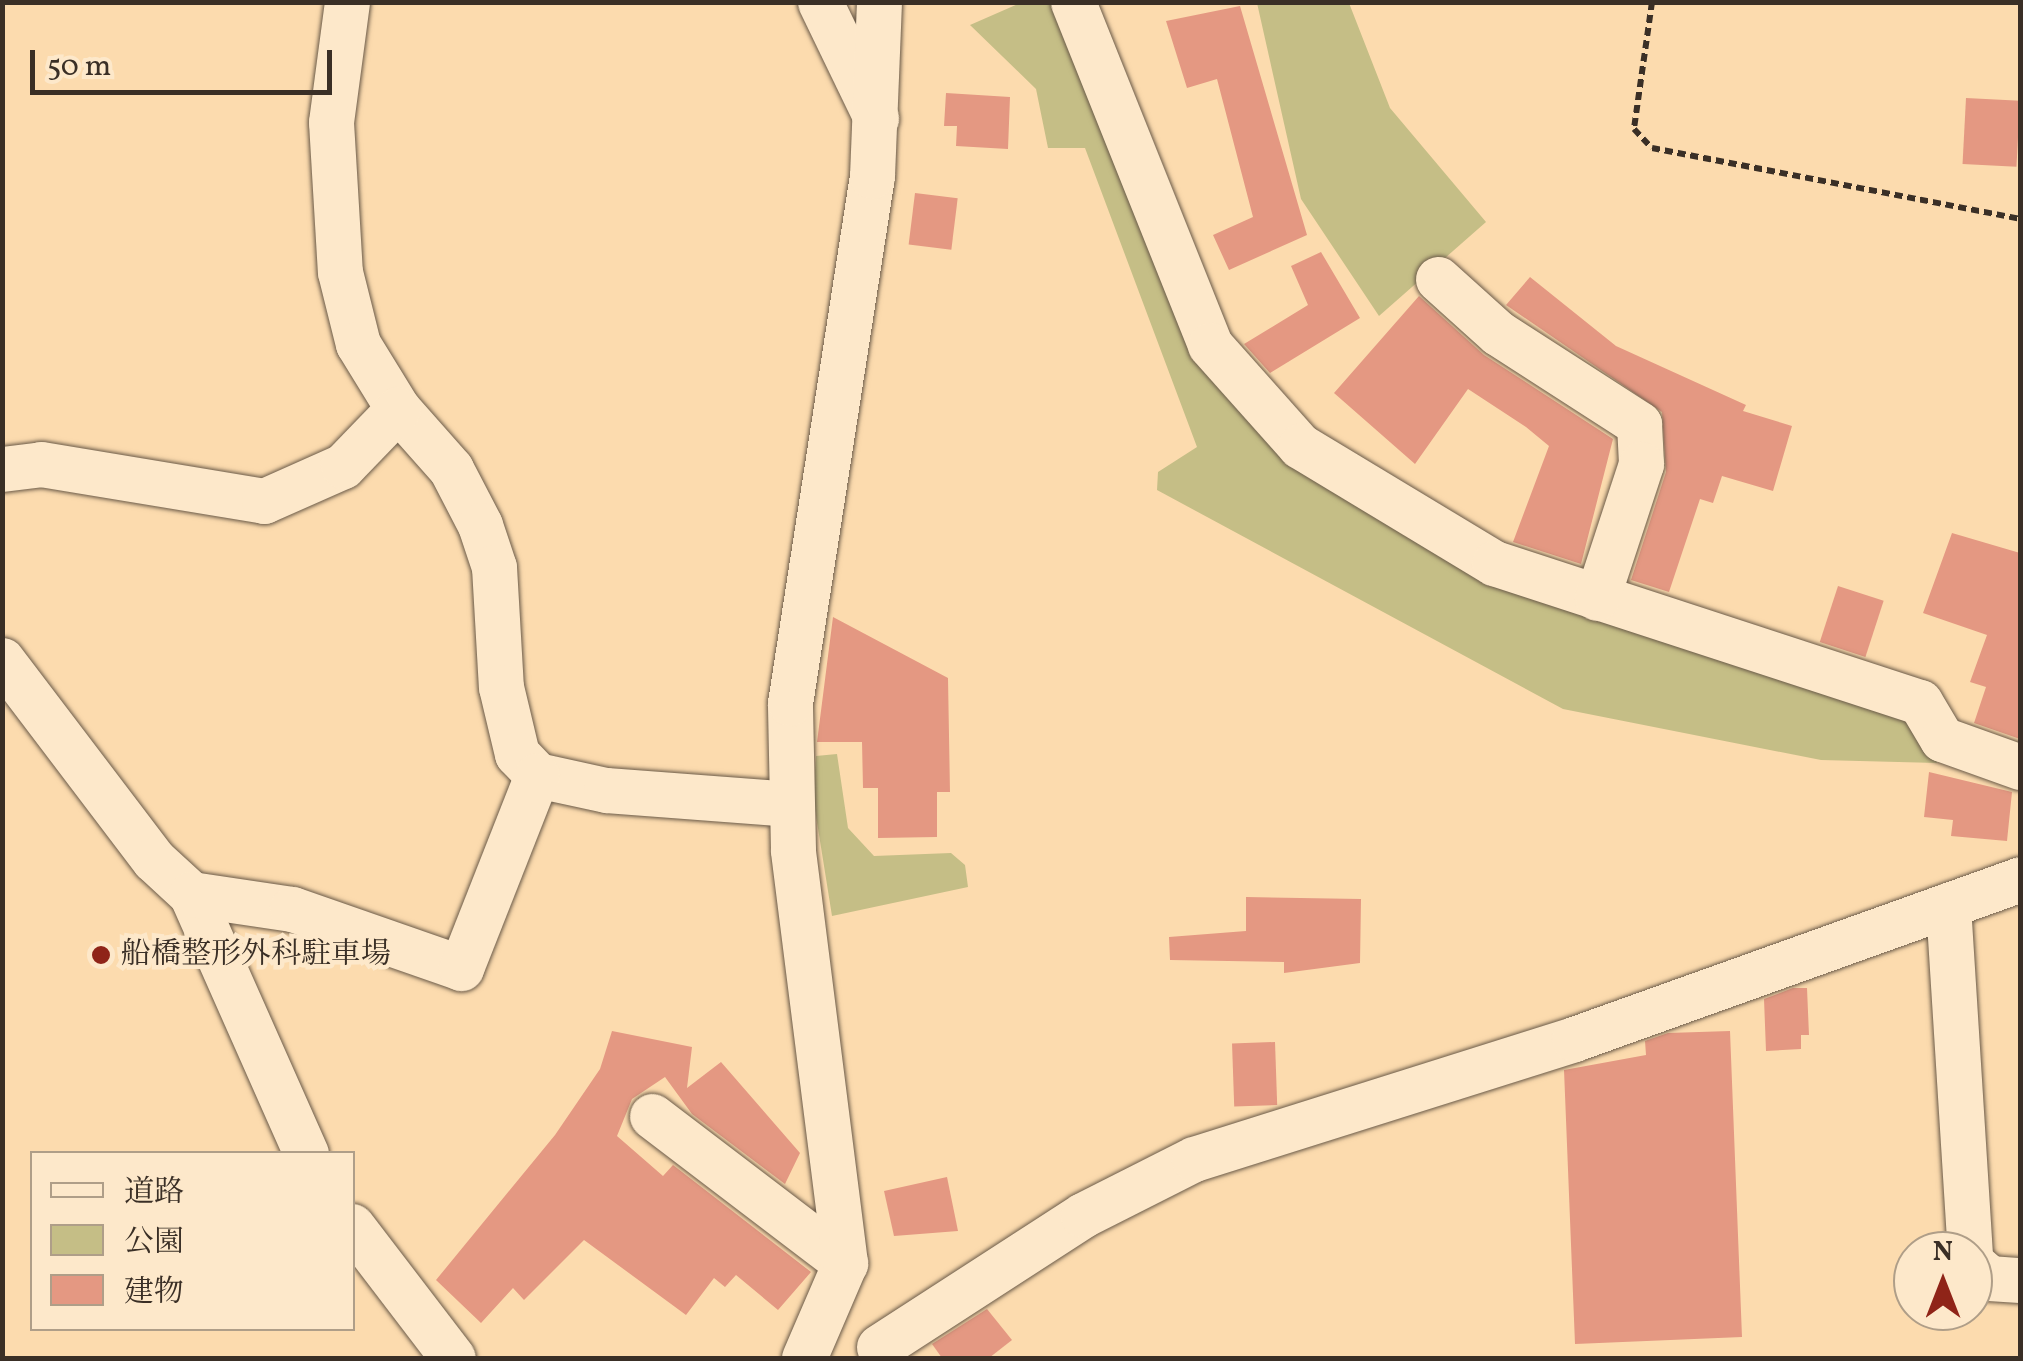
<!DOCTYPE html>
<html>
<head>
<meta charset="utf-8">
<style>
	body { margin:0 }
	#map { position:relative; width:2023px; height:1361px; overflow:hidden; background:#fcdbae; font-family:Vollkorn,"Noto Serif JP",serif }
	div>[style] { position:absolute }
	.green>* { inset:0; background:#c5be86 }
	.building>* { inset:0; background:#e49882; transform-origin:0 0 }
	.path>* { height:6px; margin-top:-3px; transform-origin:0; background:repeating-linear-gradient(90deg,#3a2f26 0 8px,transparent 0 13px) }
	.roads { filter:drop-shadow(0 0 2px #6a5a48) drop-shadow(0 0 2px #6a5a48) }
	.minor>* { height:45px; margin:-22.5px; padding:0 22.5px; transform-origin:22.5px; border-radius:22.5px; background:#fde8ca }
	.dots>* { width:28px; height:28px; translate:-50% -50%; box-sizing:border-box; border:5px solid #fde8ca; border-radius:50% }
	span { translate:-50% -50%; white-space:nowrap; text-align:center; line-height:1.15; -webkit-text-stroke:9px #fde8ca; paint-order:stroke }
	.poi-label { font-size:30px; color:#3a2f26 }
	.left { translate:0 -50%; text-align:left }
	.frame { position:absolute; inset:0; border:5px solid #3a2f26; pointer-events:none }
	.legend { position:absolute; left:30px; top:1151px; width:325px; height:180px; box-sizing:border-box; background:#fde8ca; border:2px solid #af9e88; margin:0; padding:12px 18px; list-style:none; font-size:30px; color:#3a2f26 }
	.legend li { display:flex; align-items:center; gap:20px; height:50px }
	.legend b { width:50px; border:2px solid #af9e88 }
	.north { position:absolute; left:1893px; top:1231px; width:100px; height:100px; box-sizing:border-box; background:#fde8ca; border:2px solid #af9e88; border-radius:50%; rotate:0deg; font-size:28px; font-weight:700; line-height:40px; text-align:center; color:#3a2f26 }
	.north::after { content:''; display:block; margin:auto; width:35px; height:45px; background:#8f2418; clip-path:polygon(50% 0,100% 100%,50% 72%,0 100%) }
	.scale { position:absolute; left:30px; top:50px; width:302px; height:45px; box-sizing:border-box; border:5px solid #3a2f26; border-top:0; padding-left:12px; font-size:30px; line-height:35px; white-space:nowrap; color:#3a2f26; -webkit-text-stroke:8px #fde8ca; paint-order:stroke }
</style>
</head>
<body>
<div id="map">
	<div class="green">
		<i style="clip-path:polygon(1020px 3px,1059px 3px,1294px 458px,1910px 715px,1938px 743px,1937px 763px,1821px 760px,1563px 709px,1157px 490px,1158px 472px,1197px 447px,1085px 148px,1048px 148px,1036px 89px,970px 25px)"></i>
		<i style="clip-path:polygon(1257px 3px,1349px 3px,1390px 108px,1486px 222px,1379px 316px,1301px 199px)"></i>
		<i style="clip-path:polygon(837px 754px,848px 828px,874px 856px,951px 853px,965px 865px,968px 887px,832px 916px,813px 797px,816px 756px)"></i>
	</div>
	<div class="building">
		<i style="clip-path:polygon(1240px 6px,1307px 235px,1229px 270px,1213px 235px,1253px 217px,1217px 79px,1187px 88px,1166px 21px)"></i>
		<i style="clip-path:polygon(946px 93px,1010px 97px,1008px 149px,956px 146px,957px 126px,944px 126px)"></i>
		<i style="left:1966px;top:98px;width:54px;height:66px;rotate:3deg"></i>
		<i style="left:915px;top:193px;width:43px;height:52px;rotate:7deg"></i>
		<i style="clip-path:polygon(1321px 252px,1360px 318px,1270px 373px,1244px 344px,1308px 305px,1291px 266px)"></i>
		<i style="clip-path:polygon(1530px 277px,1616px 346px,1746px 405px,1743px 411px,1792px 426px,1773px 491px,1722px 476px,1713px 503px,1700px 499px,1669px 592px,1631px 580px,1666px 472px,1662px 412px,1506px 305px)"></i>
		<i style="clip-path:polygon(1419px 296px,1484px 355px,1613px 439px,1581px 564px,1513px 542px,1549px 446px,1526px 427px,1468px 389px,1415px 464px,1334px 393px)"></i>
		<i style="clip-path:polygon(1952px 533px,2020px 553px,2020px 739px,1974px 723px,1986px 687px,1970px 682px,1987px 635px,1923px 613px)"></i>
		<i style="left:1838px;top:586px;width:48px;height:59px;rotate:18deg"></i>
		<i style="clip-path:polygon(833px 617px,948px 678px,950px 792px,937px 792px,937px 837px,878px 838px,878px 788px,863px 788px,862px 742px,817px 742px)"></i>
		<i style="clip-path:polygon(1929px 772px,2012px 792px,2007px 841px,1951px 836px,1953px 820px,1924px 817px)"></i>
		<i style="clip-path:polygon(1246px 897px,1361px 899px,1360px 963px,1284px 973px,1284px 962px,1170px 960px,1169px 937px,1246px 931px)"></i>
		<i style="clip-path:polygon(1793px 988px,1807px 988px,1809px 1035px,1801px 1035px,1801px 1049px,1766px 1051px,1764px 999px)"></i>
		<i style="clip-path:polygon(612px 1031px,692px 1047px,687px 1088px,721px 1062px,800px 1153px,785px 1184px,692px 1114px,665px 1077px,632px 1099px,617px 1136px,663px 1176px,673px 1165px,811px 1272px,778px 1310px,736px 1275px,725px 1287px,714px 1278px,686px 1315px,584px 1240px,524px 1300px,513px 1288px,481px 1323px,436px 1280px,555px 1135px,600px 1069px)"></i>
		<i style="clip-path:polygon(1730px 1031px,1742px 1337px,1575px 1344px,1564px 1070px,1646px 1055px,1645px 1041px,1668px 1033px)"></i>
		<i style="left:1275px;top:1042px;width:63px;height:43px;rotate:88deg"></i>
		<i style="clip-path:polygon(947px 1177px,958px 1231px,894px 1236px,884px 1191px)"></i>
		<i style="clip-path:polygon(987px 1309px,1012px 1340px,989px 1358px,942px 1358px,932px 1344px)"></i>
	</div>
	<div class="path">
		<i style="left:1652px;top:2px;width:128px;rotate:98.1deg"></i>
		<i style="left:1634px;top:129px;width:26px;rotate:47deg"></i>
		<i style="left:1652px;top:148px;width:375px;rotate:10.9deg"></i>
	</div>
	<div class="roads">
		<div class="minor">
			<i style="left:347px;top:2px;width:121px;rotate:97.6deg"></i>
			<i style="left:331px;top:122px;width:150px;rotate:86.6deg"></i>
			<i style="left:340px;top:272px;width:74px;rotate:76deg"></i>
			<i style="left:358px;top:344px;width:76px;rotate:58.4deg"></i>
			<i style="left:398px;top:409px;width:80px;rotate:48.5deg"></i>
			<i style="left:451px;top:469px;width:63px;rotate:62.6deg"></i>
			<i style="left:480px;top:525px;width:44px;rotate:71.6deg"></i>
			<i style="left:494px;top:567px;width:120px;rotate:86.7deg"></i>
			<i style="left:501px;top:687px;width:69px;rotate:76.6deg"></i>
			<i style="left:517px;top:754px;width:29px;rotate:46deg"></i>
			<i style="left:537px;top:775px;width:71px;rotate:12.3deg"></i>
			<i style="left:606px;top:790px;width:186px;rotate:4.3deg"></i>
			<i style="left:820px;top:2px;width:129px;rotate:64.2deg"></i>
			<i style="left:1073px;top:2px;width:369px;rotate:68.2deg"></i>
			<i style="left:1210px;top:345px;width:135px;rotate:48.3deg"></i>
			<i style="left:1300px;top:446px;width:227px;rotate:31.1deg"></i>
			<i style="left:1494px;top:563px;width:448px;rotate:18.1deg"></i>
			<i style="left:1920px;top:702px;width:43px;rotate:59.3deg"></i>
			<i style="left:1942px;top:739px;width:83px;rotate:19.7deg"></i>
			<i style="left:1438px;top:279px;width:81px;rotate:42deg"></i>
			<i style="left:1498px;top:333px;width:168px;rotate:32.8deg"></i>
			<i style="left:1639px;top:424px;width:40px;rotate:87.1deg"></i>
			<i style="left:1641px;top:464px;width:141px;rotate:108.2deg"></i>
			<i style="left:2px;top:469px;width:39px;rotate:-7deg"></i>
			<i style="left:41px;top:464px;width:226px;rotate:9.4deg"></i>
			<i style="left:264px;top:501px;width:86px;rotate:-23.9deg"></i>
			<i style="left:343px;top:466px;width:79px;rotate:-46deg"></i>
			<i style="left:2px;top:660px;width:251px;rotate:52.8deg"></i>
			<i style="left:154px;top:860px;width:50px;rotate:42.6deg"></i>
			<i style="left:191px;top:894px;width:284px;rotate:66.1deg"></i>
			<i style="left:191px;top:894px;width:102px;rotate:8.4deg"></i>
			<i style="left:292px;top:909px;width:179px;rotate:19.2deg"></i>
			<i style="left:461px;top:968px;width:207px;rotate:-68.5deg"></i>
			<i style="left:1948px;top:905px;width:347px;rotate:86.4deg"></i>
			<i style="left:652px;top:1116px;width:243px;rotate:37.3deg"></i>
			<i style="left:352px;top:1226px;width:166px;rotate:52.6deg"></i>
			<i style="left:1973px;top:1264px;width:21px;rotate:41deg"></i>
			<i style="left:1989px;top:1278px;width:31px;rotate:4deg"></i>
			<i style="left:879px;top:1347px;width:243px;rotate:-32.9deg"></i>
			<i style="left:1083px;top:1215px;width:124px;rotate:-26.8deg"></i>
			<i style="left:1194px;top:1159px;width:398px;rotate:-17.5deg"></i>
			<i style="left:1574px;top:1039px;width:474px;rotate:-19.7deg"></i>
			<i style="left:804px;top:1358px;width:103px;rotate:-66.7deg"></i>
			<i style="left:845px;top:1263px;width:416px;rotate:-97.2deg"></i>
			<i style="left:793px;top:850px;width:147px;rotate:-91.2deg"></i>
			<i style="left:790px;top:703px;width:533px;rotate:-81.16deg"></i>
			<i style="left:872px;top:176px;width:174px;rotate:-87.7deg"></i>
		</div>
	</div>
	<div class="dots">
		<i style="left:101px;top:955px;background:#8f2418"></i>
	</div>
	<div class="poi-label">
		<span class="left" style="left:121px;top:955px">船橋整形外科駐車場</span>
	</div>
	<div class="frame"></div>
	<ul class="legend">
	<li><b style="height:12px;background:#fde8ca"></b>道路</li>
	<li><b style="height:28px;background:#c5be86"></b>公園</li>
	<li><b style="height:28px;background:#e49882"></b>建物</li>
	</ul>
	<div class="north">N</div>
	<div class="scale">50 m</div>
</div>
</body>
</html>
